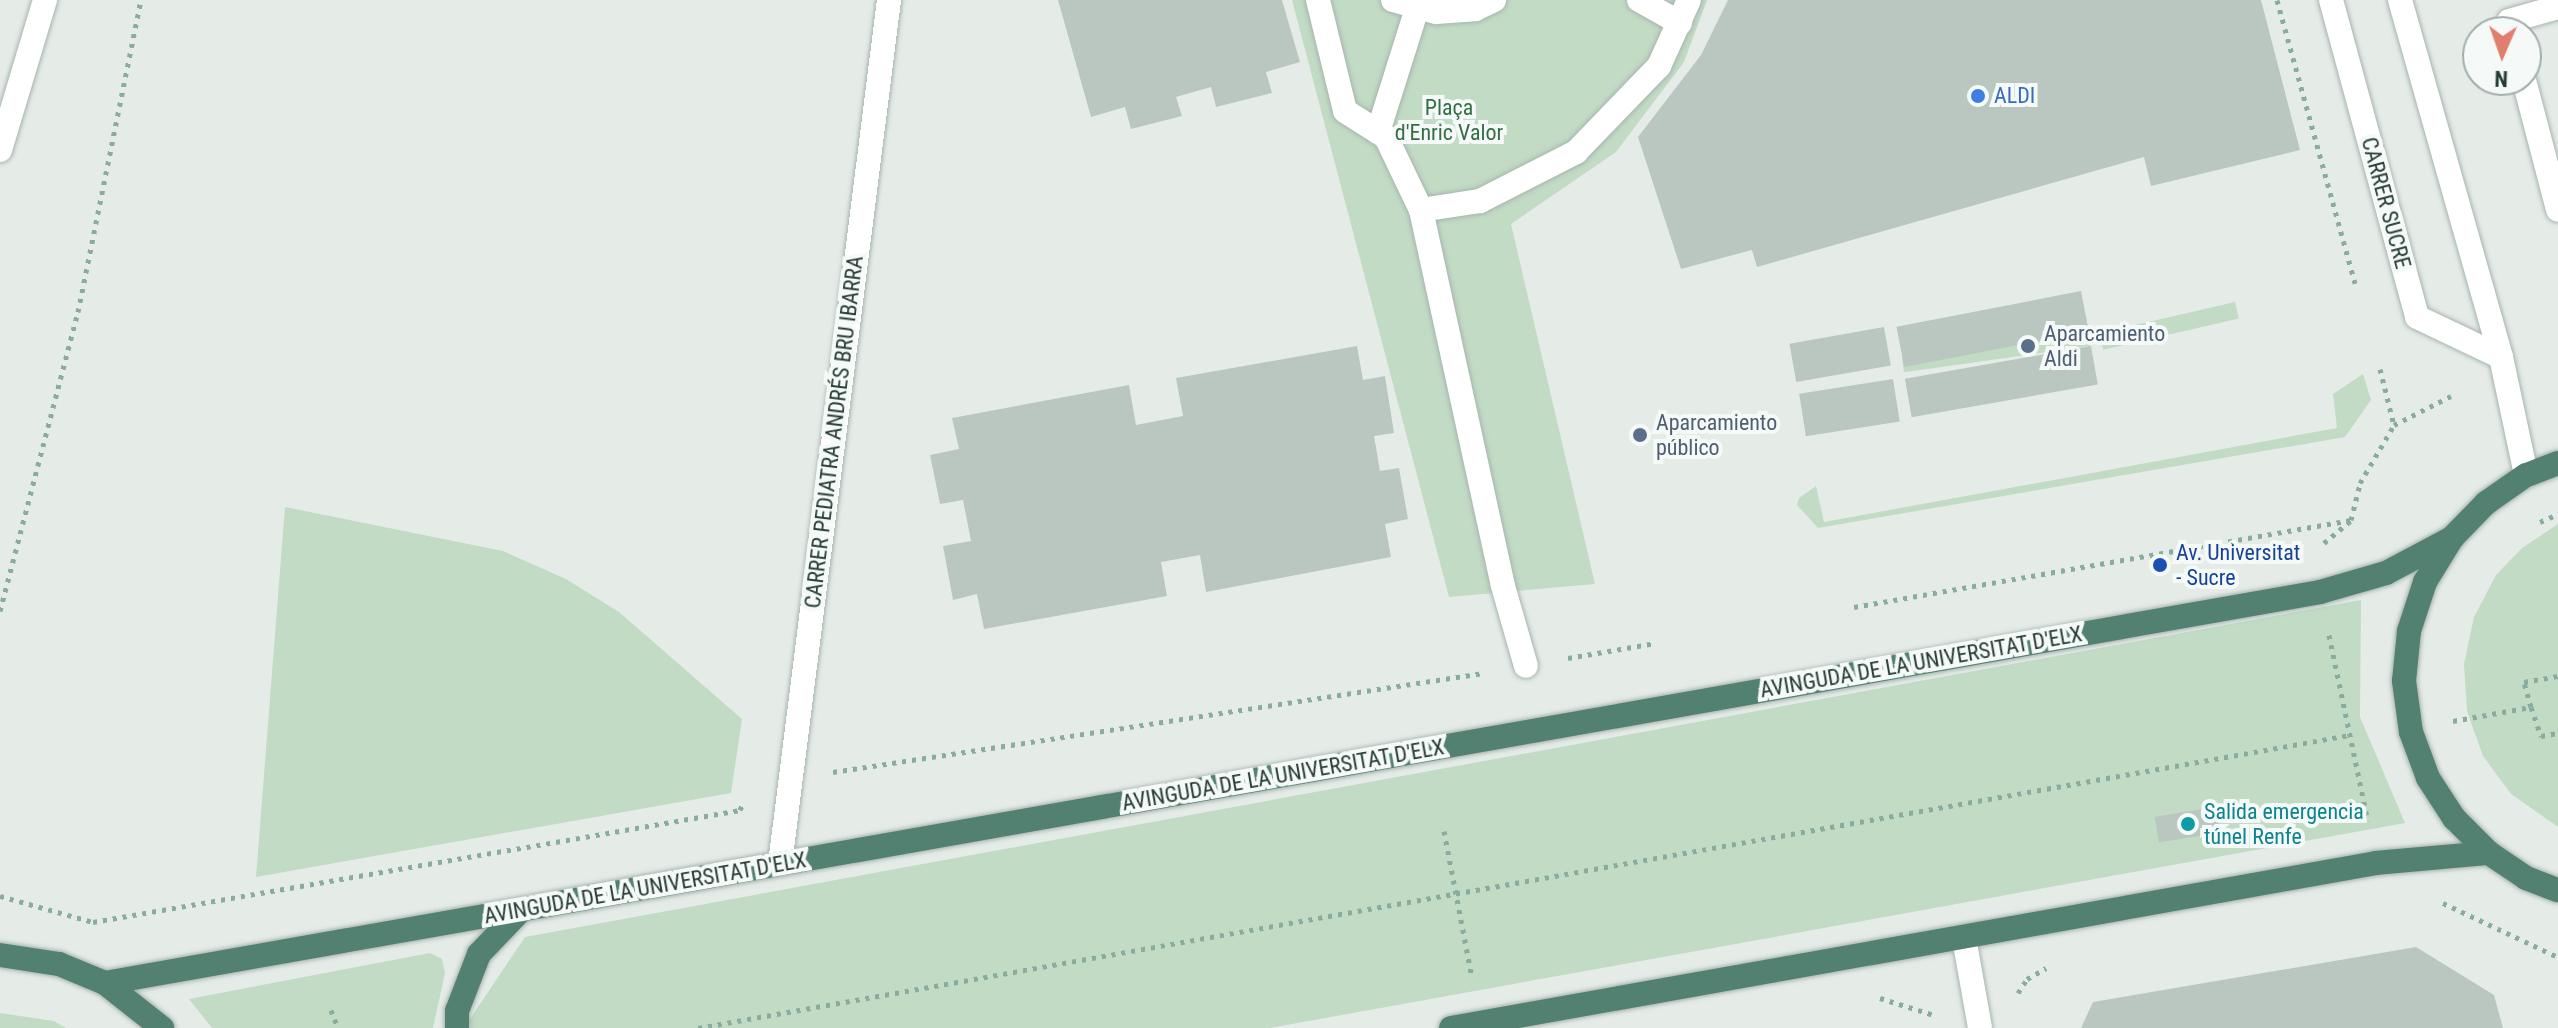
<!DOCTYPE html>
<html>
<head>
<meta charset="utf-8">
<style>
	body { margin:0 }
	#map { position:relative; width:2558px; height:1028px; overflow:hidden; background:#e5ece8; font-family:"Roboto Condensed",sans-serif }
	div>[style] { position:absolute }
	.green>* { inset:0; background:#c1dbc5; transform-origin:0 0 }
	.building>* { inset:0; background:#bac7c1; transform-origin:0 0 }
	.path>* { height:5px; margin-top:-2.5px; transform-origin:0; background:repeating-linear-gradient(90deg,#89ac9e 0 4px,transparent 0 10px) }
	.roads { filter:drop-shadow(0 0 2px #a8b4ae) drop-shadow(0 0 2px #a8b4ae) }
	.service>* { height:24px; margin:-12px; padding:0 12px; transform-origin:12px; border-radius:12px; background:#fff }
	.pedestrian>* { height:24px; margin:-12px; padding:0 12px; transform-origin:12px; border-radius:12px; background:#fff }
	.minor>* { height:24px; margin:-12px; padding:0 12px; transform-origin:12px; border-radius:12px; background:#fff }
	.trunk>* { height:24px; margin:-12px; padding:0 12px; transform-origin:12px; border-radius:12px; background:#528071 }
	.dots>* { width:22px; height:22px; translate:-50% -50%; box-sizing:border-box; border:4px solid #f5f9f7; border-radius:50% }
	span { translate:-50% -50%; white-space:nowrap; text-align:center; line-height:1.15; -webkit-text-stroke:8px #f5f9f7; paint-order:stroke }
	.shop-label { font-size:22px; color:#366cbe }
	.left { translate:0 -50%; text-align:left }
	.park-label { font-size:22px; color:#356e45 }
	.street-label { font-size:22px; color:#263c34 }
	.service-label { font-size:22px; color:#4e5e75 }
	.transit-label { font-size:22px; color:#164399 }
	.culture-label { font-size:22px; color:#0d838f }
	.north { position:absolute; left:2462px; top:16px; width:80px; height:80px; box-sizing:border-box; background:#f5f9f7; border:2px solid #a2ada9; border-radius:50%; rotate:182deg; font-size:22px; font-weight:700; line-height:32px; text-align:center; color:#263c34 }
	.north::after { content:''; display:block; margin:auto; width:28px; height:36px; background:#e17e6e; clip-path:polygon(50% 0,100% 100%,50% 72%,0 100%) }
</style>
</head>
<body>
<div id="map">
	<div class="green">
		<i style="clip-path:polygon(1292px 0,1707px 0,1684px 62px,1616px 152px,1511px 224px,1595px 584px,1449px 597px)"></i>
		<i style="left:2235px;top:302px;width:17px;height:139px;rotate:77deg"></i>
		<i style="left:2089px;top:331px;width:15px;height:189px;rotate:82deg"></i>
		<i style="clip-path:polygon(2363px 374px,2371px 400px,2345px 437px,1818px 528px,1797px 505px,1799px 498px,1816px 486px,1824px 522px,2337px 428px,2333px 394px)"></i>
		<i style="clip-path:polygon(285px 507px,503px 551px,566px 579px,619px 612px,742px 719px,731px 793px,256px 877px)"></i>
		<i style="clip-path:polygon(2558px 524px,2558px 827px,2511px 794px,2483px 756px,2467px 711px,2464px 664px,2474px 617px,2496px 575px,2522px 548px)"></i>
		<i style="clip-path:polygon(2361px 600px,2360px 717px,2405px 823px,1270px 1028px,471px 1028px,468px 1022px,525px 937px)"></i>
		<i style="clip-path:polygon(430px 953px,442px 959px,445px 973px,433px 1028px,212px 1028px,189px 999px)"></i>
		<i style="clip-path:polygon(0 1013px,54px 1021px,66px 1028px,0 1028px)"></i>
	</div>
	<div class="building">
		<i style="clip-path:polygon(1058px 0,1282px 0,1300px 62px,1266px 72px,1272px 93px,1216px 107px,1211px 87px,1176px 97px,1182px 116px,1131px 129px,1125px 107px,1091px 117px)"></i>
		<i style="clip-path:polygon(1728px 0,2261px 0,2300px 150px,2151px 186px,2144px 157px,1757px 267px,1752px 250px,1681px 269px,1638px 137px,1701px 55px)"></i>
		<i style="left:2081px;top:291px;width:41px;height:188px;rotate:79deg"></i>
		<i style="left:1884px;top:327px;width:39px;height:96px;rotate:80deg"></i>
		<i style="clip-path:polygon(1357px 346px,1363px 380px,1385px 376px,1394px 433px,1374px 436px,1380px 471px,1399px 468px,1408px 519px,1385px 524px,1391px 557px,1206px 592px,1200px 555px,1161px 562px,1167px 596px,984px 629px,977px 594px,953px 600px,943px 546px,971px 541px,963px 500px,940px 504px,930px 455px,959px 449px,952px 418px,1129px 385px,1136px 425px,1183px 416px,1176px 378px)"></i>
		<i style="left:2091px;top:346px;width:39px;height:189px;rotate:80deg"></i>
		<i style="left:1893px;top:379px;width:43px;height:95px;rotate:81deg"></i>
		<i style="left:2216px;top:807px;width:26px;height:62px;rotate:81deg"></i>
		<i style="clip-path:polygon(2416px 947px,2494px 995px,2503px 1028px,2081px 1028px,2093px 1002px)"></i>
	</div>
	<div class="path">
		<i style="left:2277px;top:0;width:294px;rotate:74.6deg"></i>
		<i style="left:2380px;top:369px;width:58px;rotate:76deg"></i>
		<i style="left:2540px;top:522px;width:20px;rotate:-24deg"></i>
		<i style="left:2324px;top:543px;width:35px;rotate:-40deg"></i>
		<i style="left:2351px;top:520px;width:38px;rotate:-76deg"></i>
		<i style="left:2360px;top:483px;width:67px;rotate:-59.6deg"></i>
		<i style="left:2394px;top:425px;width:64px;rotate:-27deg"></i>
		<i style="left:1854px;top:607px;width:505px;rotate:-9.93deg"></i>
		<i style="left:0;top:611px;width:309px;rotate:-75.4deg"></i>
		<i style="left:78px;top:312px;width:318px;rotate:-78.6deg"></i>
		<i style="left:2329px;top:635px;width:190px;rotate:78.2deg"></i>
		<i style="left:1568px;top:658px;width:89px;rotate:-9.7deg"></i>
		<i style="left:2531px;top:707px;width:26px;rotate:-106deg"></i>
		<i style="left:2524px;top:682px;width:35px;rotate:-10deg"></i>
		<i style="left:2453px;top:721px;width:79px;rotate:-10.2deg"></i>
		<i style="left:2531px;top:707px;width:31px;rotate:71deg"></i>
		<i style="left:2541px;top:736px;width:17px;rotate:-10deg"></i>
		<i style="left:833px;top:772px;width:658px;rotate:-8.65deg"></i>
		<i style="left:1444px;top:831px;width:150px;rotate:79.2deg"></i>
		<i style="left:0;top:896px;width:97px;rotate:15.6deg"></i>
		<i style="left:93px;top:922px;width:657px;rotate:-9.82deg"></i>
		<i style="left:740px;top:810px;width:5px;rotate:-68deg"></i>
		<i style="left:2443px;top:903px;width:127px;rotate:25.2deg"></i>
		<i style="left:2018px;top:993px;width:17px;rotate:-57deg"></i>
		<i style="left:2027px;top:979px;width:22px;rotate:-30deg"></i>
		<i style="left:1880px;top:998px;width:57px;rotate:17.5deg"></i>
		<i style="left:331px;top:1010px;width:19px;rotate:69deg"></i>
		<i style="left:698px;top:1028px;width:1678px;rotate:-10.06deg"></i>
	</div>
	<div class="roads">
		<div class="service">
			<i style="left:2331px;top:0;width:328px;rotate:74.8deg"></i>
			<i style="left:2417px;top:317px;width:93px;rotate:25.5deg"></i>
		</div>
		<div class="pedestrian">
			<i style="left:1318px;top:0;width:114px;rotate:76.3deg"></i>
			<i style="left:1345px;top:111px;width:49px;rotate:32.4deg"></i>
			<i style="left:1386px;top:137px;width:81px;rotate:64.4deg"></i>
			<i style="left:1421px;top:210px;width:385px;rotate:77.7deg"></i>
			<i style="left:1503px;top:586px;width:83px;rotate:74deg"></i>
			<i style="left:1393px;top:0;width:45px;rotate:15.6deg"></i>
			<i style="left:1436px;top:12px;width:39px;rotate:-4deg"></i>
			<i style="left:1475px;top:9px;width:21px;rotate:-25deg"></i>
			<i style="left:1639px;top:0;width:47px;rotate:29.3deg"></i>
			<i style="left:1378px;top:132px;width:130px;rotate:-72.5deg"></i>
			<i style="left:1421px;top:210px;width:60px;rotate:-8.7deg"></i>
			<i style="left:1480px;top:201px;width:108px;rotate:-27deg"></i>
			<i style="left:1576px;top:152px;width:120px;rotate:-46deg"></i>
			<i style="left:1659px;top:66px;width:72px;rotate:-65.6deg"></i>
		</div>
		<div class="minor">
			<i style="left:2400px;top:0;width:371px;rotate:74.2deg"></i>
			<i style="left:2501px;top:357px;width:121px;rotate:78deg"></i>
			<i style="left:2509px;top:21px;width:51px;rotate:-15.9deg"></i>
			<i style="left:2524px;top:80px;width:134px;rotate:75.3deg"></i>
			<i style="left:0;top:150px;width:157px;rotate:-73.3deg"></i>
			<i style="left:780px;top:864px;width:871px;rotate:-82.81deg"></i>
			<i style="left:1964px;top:938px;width:91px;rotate:79.9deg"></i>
		</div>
		<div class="trunk">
			<i style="left:2558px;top:463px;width:34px;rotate:159deg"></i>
			<i style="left:2526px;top:475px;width:49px;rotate:145deg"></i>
			<i style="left:2486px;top:503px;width:49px;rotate:134.2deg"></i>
			<i style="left:2452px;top:538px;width:52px;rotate:121.5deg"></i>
			<i style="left:2425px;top:582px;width:52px;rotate:108.1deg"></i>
			<i style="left:2409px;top:631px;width:50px;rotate:95.7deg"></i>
			<i style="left:2404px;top:681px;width:51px;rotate:82.2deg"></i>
			<i style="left:2411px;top:732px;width:49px;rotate:69.7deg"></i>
			<i style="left:2428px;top:778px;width:48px;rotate:57deg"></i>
			<i style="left:2454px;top:818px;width:49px;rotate:45deg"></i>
			<i style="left:2489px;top:853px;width:45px;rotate:34deg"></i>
			<i style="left:2526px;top:878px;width:34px;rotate:21deg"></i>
			<i style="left:0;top:955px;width:60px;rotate:8.7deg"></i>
			<i style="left:59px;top:964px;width:50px;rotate:22.4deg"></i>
			<i style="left:105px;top:983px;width:73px;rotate:38.3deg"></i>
			<i style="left:105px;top:983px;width:2249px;rotate:-10.01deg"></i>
			<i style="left:2320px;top:592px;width:69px;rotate:-16.1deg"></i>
			<i style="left:2386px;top:573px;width:75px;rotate:-27.9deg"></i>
			<i style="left:457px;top:1028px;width:17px;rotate:-90deg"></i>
			<i style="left:457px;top:1011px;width:61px;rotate:-68.9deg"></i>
			<i style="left:479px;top:954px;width:61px;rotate:-46.3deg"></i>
			<i style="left:1451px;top:1028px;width:940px;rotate:-10.11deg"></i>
			<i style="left:2376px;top:863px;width:113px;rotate:-5.1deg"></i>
		</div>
	</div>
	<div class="dots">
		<i style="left:1978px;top:96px;background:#3f7fe0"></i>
		<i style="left:2028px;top:346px;background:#5c6f8a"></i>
		<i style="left:1640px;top:435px;background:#5c6f8a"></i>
		<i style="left:2160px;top:565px;background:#1a4fb4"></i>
		<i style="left:2188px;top:824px;background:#0f9aa8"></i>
	</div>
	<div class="shop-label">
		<span class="left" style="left:1994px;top:96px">ALDI</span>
	</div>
	<div class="park-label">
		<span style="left:1449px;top:120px">Plaça<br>d'Enric Valor</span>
	</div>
	<div class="street-label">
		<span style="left:2386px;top:203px;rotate:75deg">CARRER SUCRE</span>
		<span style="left:834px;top:432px;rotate:-83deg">CARRER PEDIATRA ANDRÉS BRU IBARRA</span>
		<span style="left:1921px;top:662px;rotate:-10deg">AVINGUDA DE LA UNIVERSITAT D'ELX</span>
		<span style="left:1283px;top:775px;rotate:-10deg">AVINGUDA DE LA UNIVERSITAT D'ELX</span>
		<span style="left:645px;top:888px;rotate:-10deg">AVINGUDA DE LA UNIVERSITAT D'ELX</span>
	</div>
	<div class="service-label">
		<span class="left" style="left:2044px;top:346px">Aparcamiento<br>Aldi</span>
		<span class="left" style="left:1656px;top:435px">Aparcamiento<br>público</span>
	</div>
	<div class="transit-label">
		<span class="left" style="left:2176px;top:565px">Av. Universitat<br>- Sucre</span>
	</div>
	<div class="culture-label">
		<span class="left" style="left:2204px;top:824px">Salida emergencia<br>túnel Renfe</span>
	</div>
	<div class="north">N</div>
</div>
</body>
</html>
